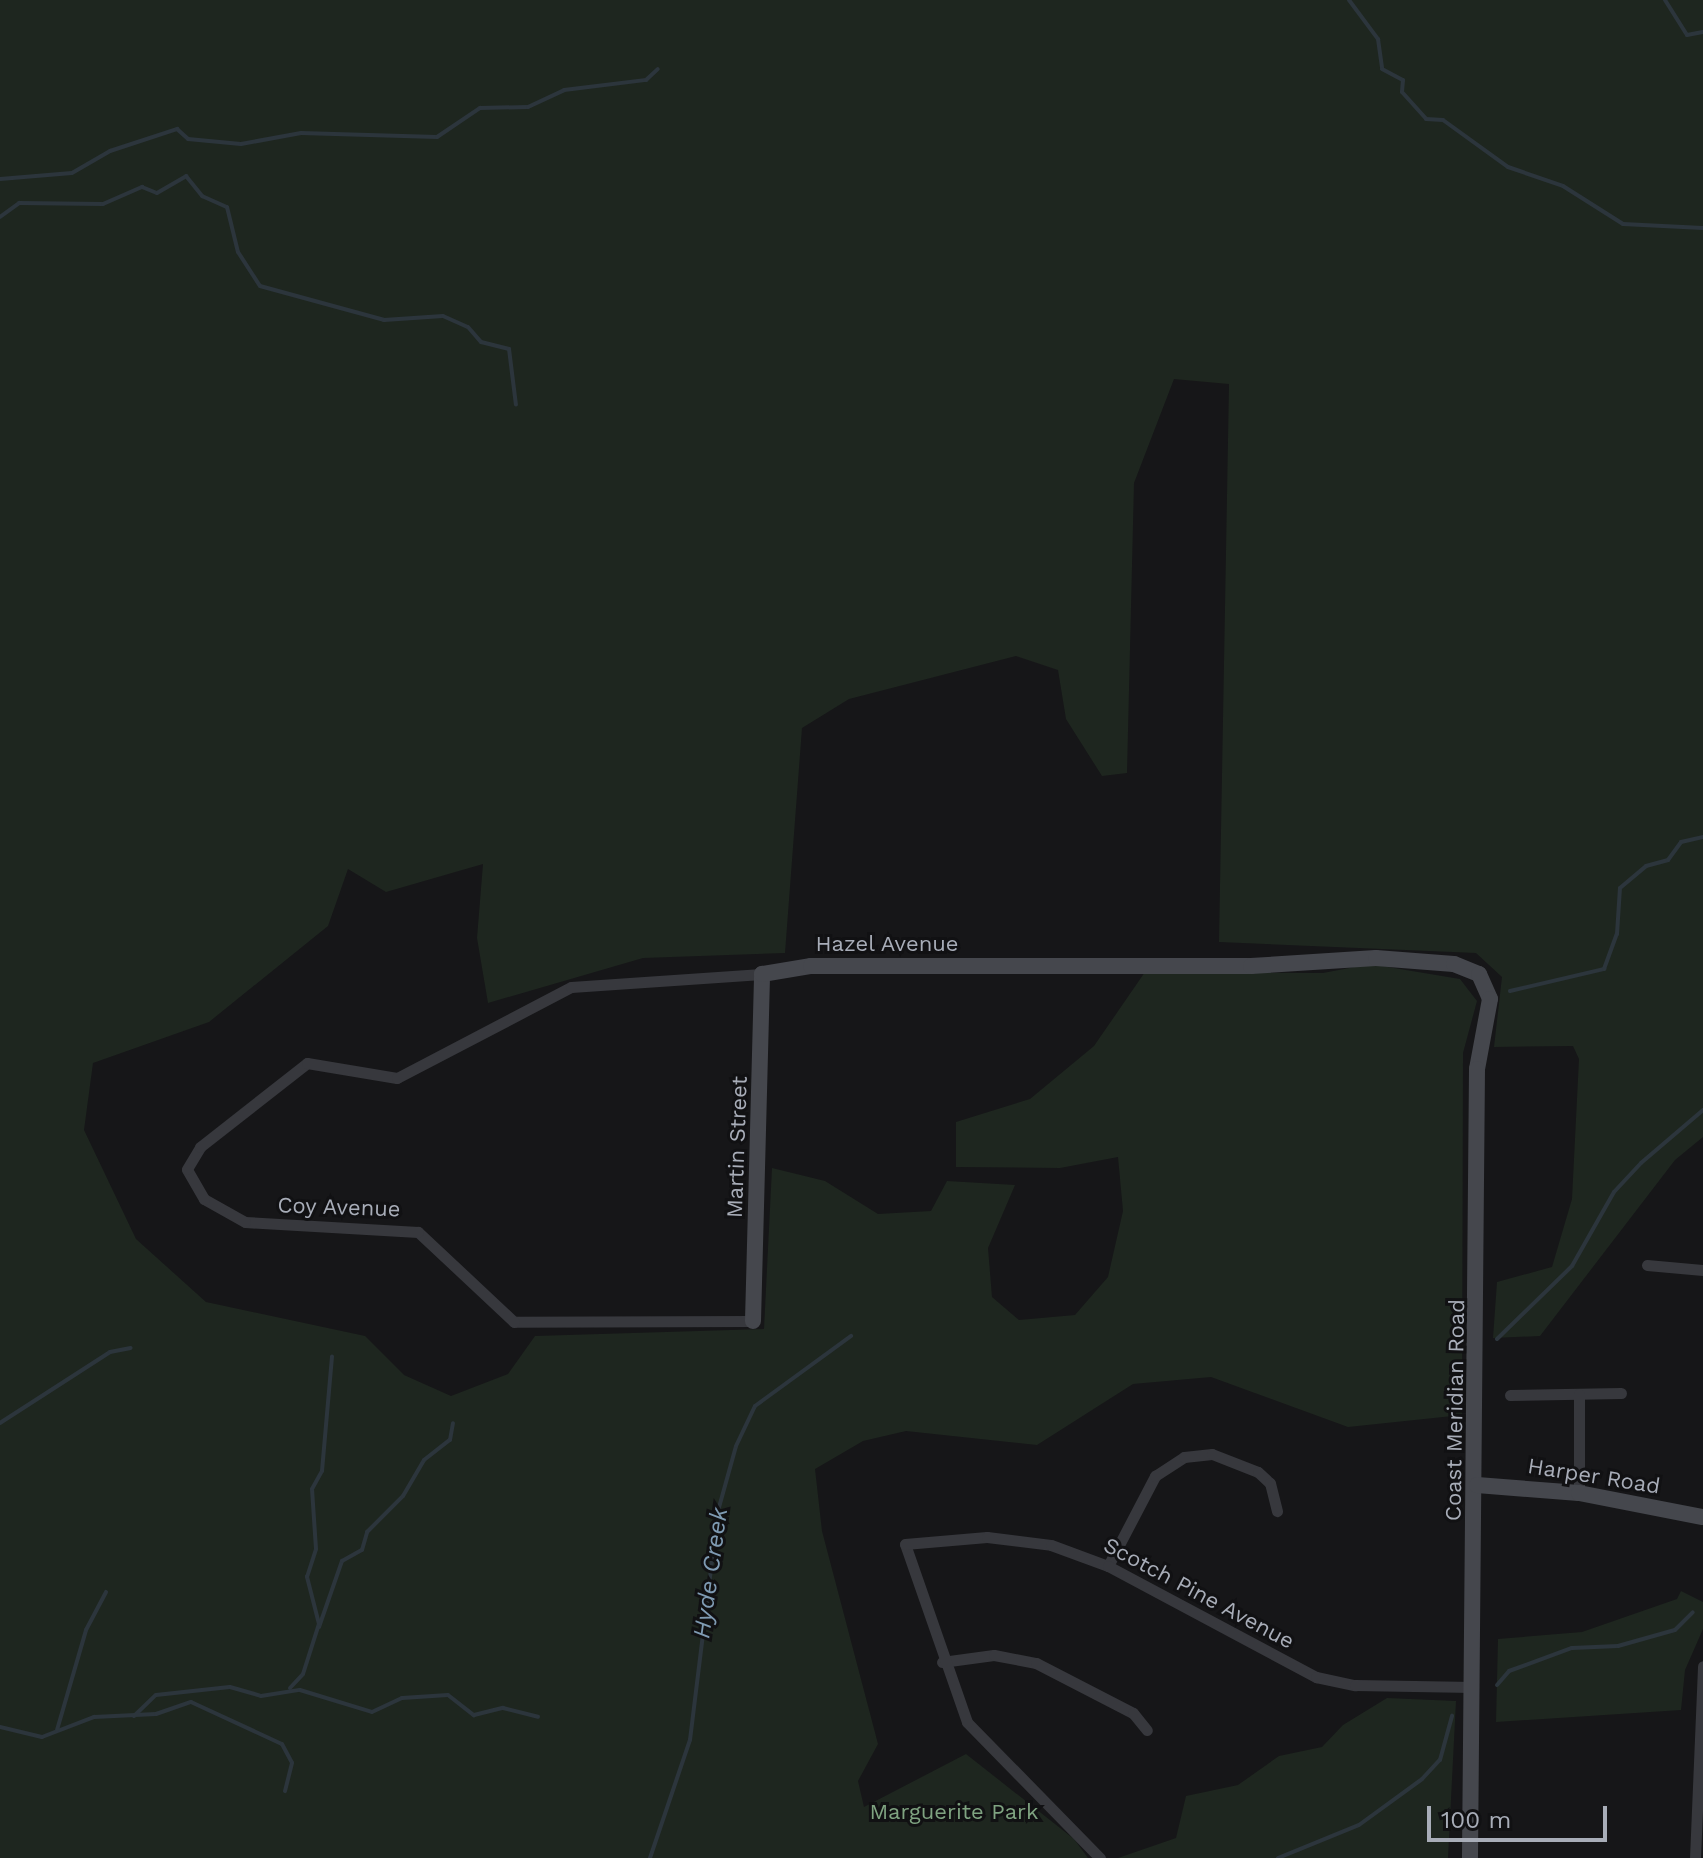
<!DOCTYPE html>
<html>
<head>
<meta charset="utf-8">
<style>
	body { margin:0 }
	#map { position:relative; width:1703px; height:1858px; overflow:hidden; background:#161618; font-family:"Work Sans",sans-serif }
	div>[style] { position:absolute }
	.green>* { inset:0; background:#1e261f }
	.stream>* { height:4px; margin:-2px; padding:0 2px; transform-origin:2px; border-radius:2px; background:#2c353c }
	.street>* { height:11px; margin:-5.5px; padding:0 5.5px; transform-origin:5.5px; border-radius:5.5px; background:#37383d }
	.secondary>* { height:16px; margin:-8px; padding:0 8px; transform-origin:8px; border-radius:8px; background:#45474d }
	span { translate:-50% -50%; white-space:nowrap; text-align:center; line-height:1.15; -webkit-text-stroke:6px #111113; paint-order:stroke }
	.street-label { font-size:22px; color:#a8adb8 }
	.park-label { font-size:22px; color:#7fa381 }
	.water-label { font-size:24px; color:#7f9bb3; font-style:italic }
	.scale { position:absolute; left:1427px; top:1806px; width:180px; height:36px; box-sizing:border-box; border:4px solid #a8adb8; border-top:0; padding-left:10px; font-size:24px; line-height:28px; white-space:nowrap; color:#a8adb8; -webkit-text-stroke:6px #111113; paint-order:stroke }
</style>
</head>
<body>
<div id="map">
	<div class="green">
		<i style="clip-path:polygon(0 0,1703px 0,1703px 1137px,1675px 1160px,1540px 1336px,1493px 1338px,1497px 1282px,1552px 1267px,1572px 1199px,1579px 1059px,1573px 1046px,1494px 1047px,1502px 977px,1476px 953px,1219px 942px,1229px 384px,1174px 379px,1134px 483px,1127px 773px,1102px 776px,1066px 719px,1058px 670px,1016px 656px,849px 699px,802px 728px,785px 953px,643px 958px,488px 1003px,477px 938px,483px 864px,386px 892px,348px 869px,328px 926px,209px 1022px,93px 1063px,84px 1130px,136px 1239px,206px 1302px,365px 1336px,404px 1375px,451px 1396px,508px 1374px,535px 1336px,764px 1329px,772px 1168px,825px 1181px,878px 1214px,931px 1211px,947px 1181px,1015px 1185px,988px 1248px,992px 1297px,1019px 1320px,1075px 1315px,1108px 1277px,1123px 1211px,1118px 1157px,1060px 1168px,956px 1167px,956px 1122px,1030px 1099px,1094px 1046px,1145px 972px,1323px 973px,1370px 964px,1460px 979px,1477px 1001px,1463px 1053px,1462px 1415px,1348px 1427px,1211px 1377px,1133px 1384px,1037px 1445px,906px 1431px,863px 1441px,815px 1469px,822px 1531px,878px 1744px,858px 1781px,864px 1807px,966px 1754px,1074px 1839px,1088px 1858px,0 1858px)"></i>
		<i style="clip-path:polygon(1681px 1591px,1703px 1602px,1703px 1629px,1685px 1670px,1681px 1710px,1496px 1722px,1498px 1639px,1582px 1632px,1677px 1599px)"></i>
		<i style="clip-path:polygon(1387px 1698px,1456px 1701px,1448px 1858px,1118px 1858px,1176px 1838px,1186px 1796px,1238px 1785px,1279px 1756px,1322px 1747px,1343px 1725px)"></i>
	</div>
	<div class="stream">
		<i style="left:1349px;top:0;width:49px;rotate:53.4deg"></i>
		<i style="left:1378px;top:39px;width:30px;rotate:82deg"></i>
		<i style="left:1382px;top:69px;width:24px;rotate:28deg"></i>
		<i style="left:1403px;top:80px;width:12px;rotate:95deg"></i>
		<i style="left:1402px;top:92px;width:36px;rotate:48deg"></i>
		<i style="left:1426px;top:119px;width:17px;rotate:3deg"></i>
		<i style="left:1443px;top:120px;width:80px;rotate:35.9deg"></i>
		<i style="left:1508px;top:167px;width:58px;rotate:19.1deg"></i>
		<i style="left:1563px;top:186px;width:71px;rotate:32.3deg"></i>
		<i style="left:1623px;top:224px;width:80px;rotate:2.9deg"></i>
		<i style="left:1665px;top:0;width:41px;rotate:57.8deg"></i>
		<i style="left:1687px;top:35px;width:16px;rotate:-11deg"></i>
		<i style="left:0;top:179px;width:72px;rotate:-4.8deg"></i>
		<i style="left:72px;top:173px;width:44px;rotate:-30.1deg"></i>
		<i style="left:110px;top:151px;width:71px;rotate:-18.2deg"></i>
		<i style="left:177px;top:129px;width:15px;rotate:42deg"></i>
		<i style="left:188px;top:139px;width:53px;rotate:5.4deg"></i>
		<i style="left:241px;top:144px;width:61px;rotate:-10.4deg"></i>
		<i style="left:301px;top:133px;width:136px;rotate:1.7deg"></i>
		<i style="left:437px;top:137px;width:52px;rotate:-34deg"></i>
		<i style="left:480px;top:108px;width:48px;rotate:-1.2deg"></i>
		<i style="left:528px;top:107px;width:40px;rotate:-25deg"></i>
		<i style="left:564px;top:90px;width:83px;rotate:-7deg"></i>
		<i style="left:646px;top:80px;width:16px;rotate:-43deg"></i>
		<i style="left:0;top:217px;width:24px;rotate:-36deg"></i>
		<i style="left:19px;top:203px;width:84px;rotate:0.7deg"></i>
		<i style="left:103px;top:204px;width:43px;rotate:-23.6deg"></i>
		<i style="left:142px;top:187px;width:16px;rotate:22deg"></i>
		<i style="left:157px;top:193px;width:34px;rotate:-30deg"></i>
		<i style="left:186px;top:176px;width:26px;rotate:51deg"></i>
		<i style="left:202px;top:196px;width:27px;rotate:24deg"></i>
		<i style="left:227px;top:207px;width:46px;rotate:76.3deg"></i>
		<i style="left:238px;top:252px;width:40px;rotate:57.1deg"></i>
		<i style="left:260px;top:286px;width:129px;rotate:15.3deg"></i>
		<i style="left:384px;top:320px;width:59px;rotate:-3.9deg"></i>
		<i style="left:443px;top:316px;width:27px;rotate:24deg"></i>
		<i style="left:468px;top:327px;width:20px;rotate:49deg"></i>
		<i style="left:481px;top:342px;width:29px;rotate:14deg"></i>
		<i style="left:509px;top:349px;width:56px;rotate:82.9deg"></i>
		<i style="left:1510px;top:991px;width:97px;rotate:-13.2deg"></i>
		<i style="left:1604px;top:969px;width:37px;rotate:-70deg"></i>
		<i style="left:1617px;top:934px;width:46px;rotate:-86.3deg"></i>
		<i style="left:1620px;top:888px;width:34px;rotate:-40deg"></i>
		<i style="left:1646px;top:866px;width:23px;rotate:-15deg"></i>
		<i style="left:1668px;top:860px;width:22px;rotate:-54deg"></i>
		<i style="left:1681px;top:842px;width:23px;rotate:-13deg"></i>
		<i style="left:1497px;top:1339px;width:105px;rotate:-44.2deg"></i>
		<i style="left:1572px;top:1266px;width:85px;rotate:-60.4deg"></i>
		<i style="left:1614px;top:1192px;width:40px;rotate:-47deg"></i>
		<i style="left:1641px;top:1163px;width:82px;rotate:-40.5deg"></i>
		<i style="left:0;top:1423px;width:131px;rotate:-32.8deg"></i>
		<i style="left:110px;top:1352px;width:21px;rotate:-11deg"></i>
		<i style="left:319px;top:1627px;width:70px;rotate:-70.8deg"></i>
		<i style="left:342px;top:1561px;width:23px;rotate:-29deg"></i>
		<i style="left:362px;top:1550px;width:19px;rotate:-74deg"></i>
		<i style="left:367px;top:1532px;width:51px;rotate:-45deg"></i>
		<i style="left:403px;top:1496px;width:42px;rotate:-59.7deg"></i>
		<i style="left:424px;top:1460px;width:33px;rotate:-38deg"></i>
		<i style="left:450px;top:1440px;width:17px;rotate:-80deg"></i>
		<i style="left:1497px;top:1685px;width:18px;rotate:-49deg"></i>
		<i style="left:1509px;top:1671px;width:67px;rotate:-20.1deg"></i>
		<i style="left:1572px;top:1648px;width:46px;rotate:-2.5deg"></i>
		<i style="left:1618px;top:1646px;width:59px;rotate:-15.7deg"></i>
		<i style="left:1675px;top:1630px;width:25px;rotate:-45deg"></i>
		<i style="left:290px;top:1688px;width:19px;rotate:-47deg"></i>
		<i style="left:303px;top:1674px;width:52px;rotate:-72.3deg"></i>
		<i style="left:319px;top:1624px;width:49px;rotate:-104.3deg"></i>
		<i style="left:307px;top:1577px;width:29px;rotate:-72deg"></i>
		<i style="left:316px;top:1549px;width:60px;rotate:-93.8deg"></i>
		<i style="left:312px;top:1489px;width:21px;rotate:-61deg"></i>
		<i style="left:322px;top:1471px;width:115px;rotate:-85deg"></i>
		<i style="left:134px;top:1716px;width:30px;rotate:-44deg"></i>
		<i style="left:156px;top:1695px;width:74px;rotate:-6.2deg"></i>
		<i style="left:230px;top:1687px;width:32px;rotate:16deg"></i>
		<i style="left:261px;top:1696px;width:39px;rotate:-9deg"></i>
		<i style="left:300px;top:1690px;width:75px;rotate:17deg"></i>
		<i style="left:372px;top:1712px;width:33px;rotate:-25deg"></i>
		<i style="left:402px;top:1698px;width:46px;rotate:-3.7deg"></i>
		<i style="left:448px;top:1695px;width:33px;rotate:38deg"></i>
		<i style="left:474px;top:1715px;width:30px;rotate:-14deg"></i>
		<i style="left:503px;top:1708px;width:36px;rotate:14deg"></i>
		<i style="left:0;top:1727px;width:43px;rotate:13.4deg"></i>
		<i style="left:42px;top:1737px;width:56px;rotate:-21deg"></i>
		<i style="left:94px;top:1717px;width:62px;rotate:-2.8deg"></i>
		<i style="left:156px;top:1714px;width:37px;rotate:-19deg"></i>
		<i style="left:191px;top:1702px;width:100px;rotate:24.8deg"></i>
		<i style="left:282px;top:1744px;width:21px;rotate:62deg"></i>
		<i style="left:292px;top:1763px;width:29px;rotate:104deg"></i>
		<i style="left:57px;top:1730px;width:104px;rotate:-73.8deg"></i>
		<i style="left:86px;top:1630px;width:43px;rotate:-62.2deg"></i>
		<i style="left:650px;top:1858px;width:125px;rotate:-71.3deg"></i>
		<i style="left:690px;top:1740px;width:231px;rotate:-83deg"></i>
		<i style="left:718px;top:1511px;width:67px;rotate:-74.5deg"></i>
		<i style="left:736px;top:1446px;width:44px;rotate:-64.6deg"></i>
		<i style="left:755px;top:1406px;width:119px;rotate:-36.1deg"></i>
		<i style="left:1278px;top:1858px;width:87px;rotate:-22.2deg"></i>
		<i style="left:1359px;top:1825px;width:78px;rotate:-36.1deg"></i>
		<i style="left:1422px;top:1779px;width:26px;rotate:-47deg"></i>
		<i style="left:1440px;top:1760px;width:46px;rotate:-74.7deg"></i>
	</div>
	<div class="street">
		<i style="left:1647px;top:1265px;width:56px;rotate:5.1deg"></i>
		<i style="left:753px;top:1321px;width:239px;rotate:179.8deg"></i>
		<i style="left:514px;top:1322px;width:132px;rotate:-136.8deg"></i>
		<i style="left:418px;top:1232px;width:173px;rotate:-176.7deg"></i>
		<i style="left:245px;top:1222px;width:47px;rotate:-150.7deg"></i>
		<i style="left:204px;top:1199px;width:34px;rotate:-120deg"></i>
		<i style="left:187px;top:1169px;width:26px;rotate:-59deg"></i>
		<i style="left:200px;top:1147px;width:136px;rotate:-38.1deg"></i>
		<i style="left:307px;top:1063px;width:91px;rotate:9.5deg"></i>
		<i style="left:397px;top:1078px;width:196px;rotate:-27.6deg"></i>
		<i style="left:571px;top:987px;width:191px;rotate:-3.9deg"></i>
		<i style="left:1510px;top:1395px;width:111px;rotate:-1deg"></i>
		<i style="left:1579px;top:1493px;width:99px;rotate:-90deg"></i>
		<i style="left:1108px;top:1566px;width:102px;rotate:-62.4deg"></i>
		<i style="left:1155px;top:1476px;width:35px;rotate:-33deg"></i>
		<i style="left:1184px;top:1457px;width:28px;rotate:-6deg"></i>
		<i style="left:1212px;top:1454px;width:49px;rotate:21.4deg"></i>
		<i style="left:1258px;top:1472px;width:16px;rotate:43deg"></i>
		<i style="left:1270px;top:1483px;width:29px;rotate:76deg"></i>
		<i style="left:942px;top:1662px;width:52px;rotate:-7.7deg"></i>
		<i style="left:994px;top:1655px;width:43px;rotate:10.8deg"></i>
		<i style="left:1036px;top:1663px;width:109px;rotate:27.3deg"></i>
		<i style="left:1133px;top:1713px;width:22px;rotate:51deg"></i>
		<i style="left:1100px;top:1858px;width:190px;rotate:-134.4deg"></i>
		<i style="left:967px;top:1722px;width:188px;rotate:-109.2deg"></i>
		<i style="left:905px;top:1544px;width:82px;rotate:-4.9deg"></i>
		<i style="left:987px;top:1537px;width:64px;rotate:7.1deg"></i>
		<i style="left:1051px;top:1545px;width:61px;rotate:20.2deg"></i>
		<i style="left:1108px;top:1566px;width:236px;rotate:28.1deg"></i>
		<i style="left:1316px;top:1677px;width:40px;rotate:12deg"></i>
		<i style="left:1355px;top:1685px;width:118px;rotate:1deg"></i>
		<i style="left:1695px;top:1858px;width:192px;rotate:-87.6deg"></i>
	</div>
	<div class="secondary">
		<i style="left:753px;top:1321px;width:347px;rotate:-88.5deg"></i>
		<i style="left:762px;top:974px;width:50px;rotate:-9.3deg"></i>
		<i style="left:811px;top:966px;width:440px"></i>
		<i style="left:1251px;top:966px;width:125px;rotate:-3.7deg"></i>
		<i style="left:1376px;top:958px;width:78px;rotate:4.4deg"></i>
		<i style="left:1454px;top:964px;width:27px;rotate:22deg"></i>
		<i style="left:1479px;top:974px;width:27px;rotate:66deg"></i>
		<i style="left:1490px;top:999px;width:71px;rotate:100.5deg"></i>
		<i style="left:1477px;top:1069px;width:789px;rotate:90.51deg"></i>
		<i style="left:1477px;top:1485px;width:102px;rotate:4.5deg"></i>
		<i style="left:1579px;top:1493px;width:126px;rotate:11deg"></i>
	</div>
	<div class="street-label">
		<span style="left:887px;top:944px">Hazel Avenue</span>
		<span style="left:737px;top:1147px;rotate:-88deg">Martin Street</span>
		<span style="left:339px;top:1207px;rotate:2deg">Coy Avenue</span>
		<span style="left:1455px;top:1410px;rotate:-89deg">Coast Meridian Road</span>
		<span style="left:1594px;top:1476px;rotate:9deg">Harper Road</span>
		<span style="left:1199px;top:1593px;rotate:28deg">Scotch Pine Avenue</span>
	</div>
	<div class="park-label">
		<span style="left:954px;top:1812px">Marguerite Park</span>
	</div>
	<div class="water-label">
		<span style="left:711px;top:1573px;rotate:-82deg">Hyde Creek</span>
	</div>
	<div class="scale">100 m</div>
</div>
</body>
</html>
